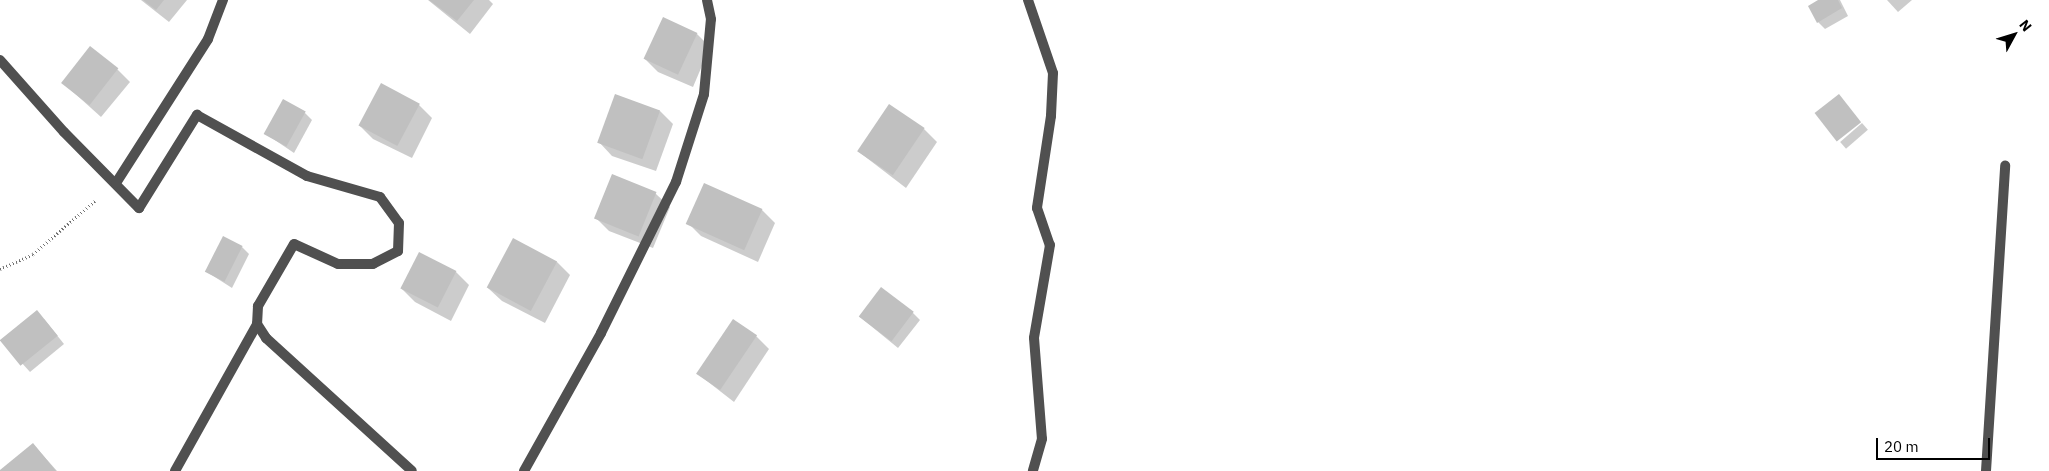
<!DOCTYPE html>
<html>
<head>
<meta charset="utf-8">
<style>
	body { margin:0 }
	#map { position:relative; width:2049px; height:471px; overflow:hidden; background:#fff; font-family:"IBM Plex Sans",sans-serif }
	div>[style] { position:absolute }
	.shadow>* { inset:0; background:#0003; transform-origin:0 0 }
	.building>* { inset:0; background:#c0c0c0; transform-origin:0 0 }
	.path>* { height:3px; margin-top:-1.5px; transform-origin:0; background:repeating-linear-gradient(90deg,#727272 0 1px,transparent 0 3.5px) }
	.minor>* { height:10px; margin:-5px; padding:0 5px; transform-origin:5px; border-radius:5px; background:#505050 }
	span { translate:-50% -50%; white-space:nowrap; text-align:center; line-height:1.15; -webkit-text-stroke:4.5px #fff; paint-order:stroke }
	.north { position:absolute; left:1989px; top:10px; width:50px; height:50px; -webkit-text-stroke:4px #fff; paint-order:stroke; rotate:51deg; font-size:14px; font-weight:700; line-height:20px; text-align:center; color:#000 }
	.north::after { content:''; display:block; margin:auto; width:18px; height:22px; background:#000; clip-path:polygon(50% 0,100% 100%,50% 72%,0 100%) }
	.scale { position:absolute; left:1876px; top:438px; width:114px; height:22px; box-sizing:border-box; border:2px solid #000; border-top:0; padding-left:6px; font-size:15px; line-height:18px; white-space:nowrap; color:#000; -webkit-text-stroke:4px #fff; paint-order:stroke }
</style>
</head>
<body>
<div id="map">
	<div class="shadow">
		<i style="clip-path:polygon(141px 0,187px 0,169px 22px)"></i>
		<i style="clip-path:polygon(428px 0,489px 0,493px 4px,470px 34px)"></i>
		<i style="clip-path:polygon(1820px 0,1840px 0,1848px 16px,1825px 29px,1818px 22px)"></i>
		<i style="clip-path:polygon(1887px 0,1912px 0,1898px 12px)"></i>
		<i style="clip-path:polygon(697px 34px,710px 47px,693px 87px,658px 72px,645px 59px)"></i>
		<i style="clip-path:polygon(117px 69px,130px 82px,101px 117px,62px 82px)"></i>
		<i style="clip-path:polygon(419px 105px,432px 118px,412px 158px,373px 139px,360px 126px)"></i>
		<i style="clip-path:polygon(660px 111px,673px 124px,656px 171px,612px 156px,599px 142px)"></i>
		<i style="clip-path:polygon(305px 113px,312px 120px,294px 153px,266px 134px)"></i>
		<i style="left:1862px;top:123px;width:9px;height:29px;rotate:49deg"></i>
		<i style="clip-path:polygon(924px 129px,937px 142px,906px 188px,859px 152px)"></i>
		<i style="clip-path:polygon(612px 176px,656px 194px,670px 207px,653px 248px,609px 231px,596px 218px)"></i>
		<i style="clip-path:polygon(762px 210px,775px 223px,758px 262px,701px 236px,688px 223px)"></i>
		<i style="clip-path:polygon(242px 247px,249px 254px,232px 288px,207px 272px)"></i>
		<i style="clip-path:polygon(557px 262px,570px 275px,545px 323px,502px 301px,488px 288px)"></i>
		<i style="clip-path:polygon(456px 272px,469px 285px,451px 321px,415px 302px,402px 289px)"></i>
		<i style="clip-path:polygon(913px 313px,920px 320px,898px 348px,860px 317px)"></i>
		<i style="clip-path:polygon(44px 319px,64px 344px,30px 372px,2px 341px)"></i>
		<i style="clip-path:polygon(756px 336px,769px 349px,734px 402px,698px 374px)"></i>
		<i style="clip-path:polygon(33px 444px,57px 471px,0 471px)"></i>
	</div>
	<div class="building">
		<i style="clip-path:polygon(143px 0,164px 0,156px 10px)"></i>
		<i style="clip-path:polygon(429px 0,474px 0,457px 21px)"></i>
		<i style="clip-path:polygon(1818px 0,1838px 0,1842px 8px,1817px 23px,1808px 6px)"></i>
		<i style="left:663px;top:17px;width:38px;height:46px;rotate:25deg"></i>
		<i style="left:90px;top:46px;width:36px;height:47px;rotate:38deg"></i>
		<i style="left:381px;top:83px;width:44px;height:48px;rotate:28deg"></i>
		<i style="left:615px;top:94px;width:48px;height:52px;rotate:20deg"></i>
		<i style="left:1839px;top:94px;width:36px;height:31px;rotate:52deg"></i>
		<i style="left:283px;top:99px;width:26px;height:40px;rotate:29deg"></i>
		<i style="left:889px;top:104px;width:43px;height:57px;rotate:34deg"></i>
		<i style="left:612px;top:174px;width:48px;height:48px;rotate:22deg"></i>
		<i style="left:704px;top:183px;width:64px;height:45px;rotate:24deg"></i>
		<i style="left:223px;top:236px;width:22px;height:40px;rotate:27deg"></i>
		<i style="left:513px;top:238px;width:50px;height:56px;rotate:28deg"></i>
		<i style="left:419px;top:252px;width:42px;height:41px;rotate:27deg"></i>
		<i style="left:881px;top:287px;width:41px;height:37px;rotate:37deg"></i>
		<i style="left:37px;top:310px;width:33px;height:48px;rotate:51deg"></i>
		<i style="left:733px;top:319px;width:29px;height:66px;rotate:34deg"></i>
		<i style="clip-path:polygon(33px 443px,56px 471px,0 471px,0 470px)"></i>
	</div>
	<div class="path">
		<i style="left:0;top:269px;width:36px;rotate:-24deg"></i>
		<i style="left:33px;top:254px;width:83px;rotate:-40.6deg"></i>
	</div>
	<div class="minor">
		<i style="left:1028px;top:0;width:77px;rotate:71.1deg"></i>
		<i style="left:1053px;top:73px;width:43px;rotate:92.7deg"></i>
		<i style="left:1051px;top:116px;width:93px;rotate:98.7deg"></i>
		<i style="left:1037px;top:208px;width:39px;rotate:71deg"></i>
		<i style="left:1050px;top:245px;width:94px;rotate:99.8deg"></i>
		<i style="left:1034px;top:338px;width:101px;rotate:85.5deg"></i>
		<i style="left:1042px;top:439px;width:33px;rotate:106deg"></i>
		<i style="left:0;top:60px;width:96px;rotate:48.4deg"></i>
		<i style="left:64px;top:132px;width:107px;rotate:45.4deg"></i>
		<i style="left:139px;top:208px;width:110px;rotate:-58.1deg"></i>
		<i style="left:197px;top:115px;width:126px;rotate:29deg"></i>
		<i style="left:307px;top:176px;width:76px;rotate:16deg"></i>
		<i style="left:380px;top:197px;width:32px;rotate:54deg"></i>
		<i style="left:399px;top:223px;width:28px;rotate:92deg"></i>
		<i style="left:398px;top:251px;width:28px;rotate:153deg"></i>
		<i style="left:373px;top:264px;width:35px;rotate:180deg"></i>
		<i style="left:338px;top:264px;width:48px;rotate:-155.6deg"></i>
		<i style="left:294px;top:244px;width:72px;rotate:120.1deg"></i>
		<i style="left:258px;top:306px;width:18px;rotate:93deg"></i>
		<i style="left:257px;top:324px;width:17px;rotate:57deg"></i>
		<i style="left:266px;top:338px;width:197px;rotate:42.3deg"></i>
		<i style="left:116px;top:183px;width:171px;rotate:-57.4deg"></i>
		<i style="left:208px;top:39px;width:42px;rotate:-69deg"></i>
		<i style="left:175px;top:471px;width:168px;rotate:-60.8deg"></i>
		<i style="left:524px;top:471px;width:158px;rotate:-60.8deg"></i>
		<i style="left:601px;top:333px;width:169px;rotate:-63.6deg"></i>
		<i style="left:676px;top:182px;width:92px;rotate:-72.3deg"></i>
		<i style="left:704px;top:94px;width:75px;rotate:-84.7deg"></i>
		<i style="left:711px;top:19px;width:19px;rotate:-102deg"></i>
		<i style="left:1986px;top:471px;width:306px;rotate:-86.4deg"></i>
	</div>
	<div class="north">N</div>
	<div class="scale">20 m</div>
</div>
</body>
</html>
